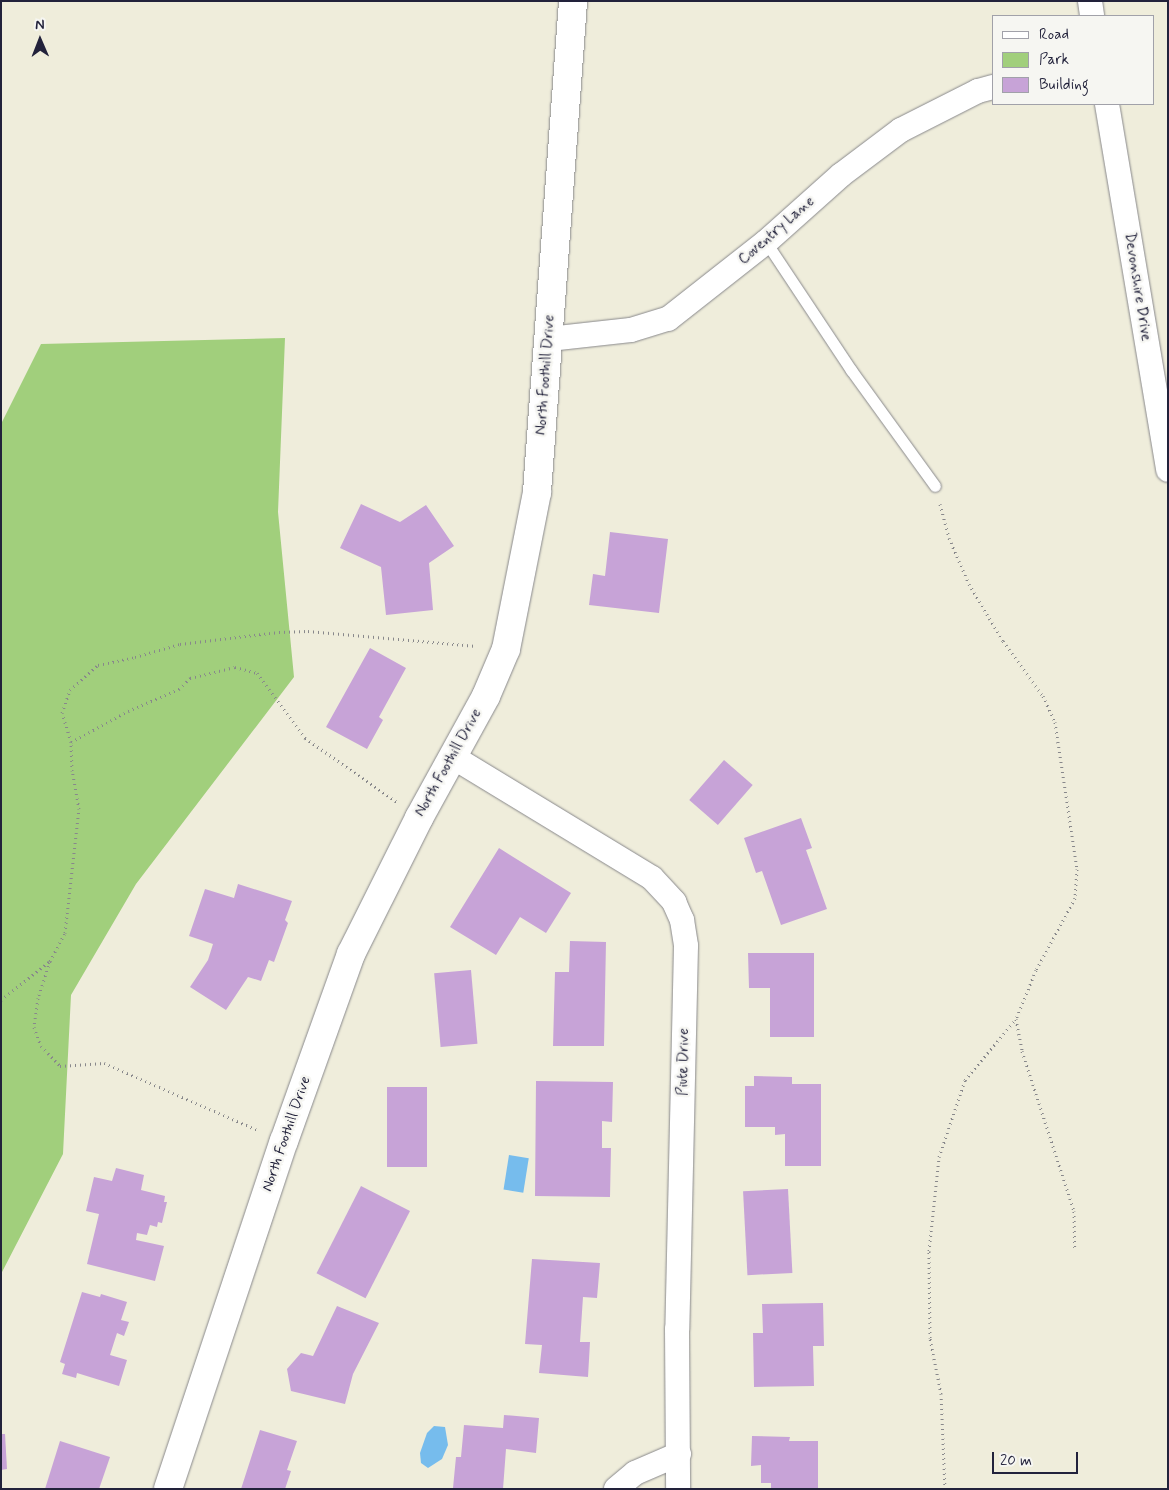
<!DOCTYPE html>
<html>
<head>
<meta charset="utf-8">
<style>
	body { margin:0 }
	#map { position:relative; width:1169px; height:1490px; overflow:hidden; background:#efeddb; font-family:Mynerve,sans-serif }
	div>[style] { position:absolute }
	.green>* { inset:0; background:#a1cf7c }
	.water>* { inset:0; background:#76bced; transform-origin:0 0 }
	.building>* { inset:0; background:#c7a3d7; transform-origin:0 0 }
	.path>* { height:3px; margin-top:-1.5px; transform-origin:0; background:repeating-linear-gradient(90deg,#88888b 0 1px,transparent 0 5px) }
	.roads { filter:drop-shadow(0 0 1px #88888b) drop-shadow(0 0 1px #88888b) }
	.service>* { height:11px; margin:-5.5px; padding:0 5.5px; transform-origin:5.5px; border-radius:5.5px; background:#fff }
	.minor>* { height:24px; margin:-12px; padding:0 12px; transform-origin:12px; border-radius:12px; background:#fff }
	.tertiary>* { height:28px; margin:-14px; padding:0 14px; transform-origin:14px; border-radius:14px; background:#fff }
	span { translate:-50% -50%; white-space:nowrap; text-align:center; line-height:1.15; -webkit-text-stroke:5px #f6f6f2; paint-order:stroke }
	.street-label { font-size:15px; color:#22223b }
	.frame { position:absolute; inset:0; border:2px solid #22223b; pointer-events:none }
	.legend { position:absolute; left:992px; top:15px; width:162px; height:90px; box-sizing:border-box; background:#f6f6f2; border:1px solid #a1a1a9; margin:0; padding:6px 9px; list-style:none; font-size:15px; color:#22223b }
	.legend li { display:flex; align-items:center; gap:10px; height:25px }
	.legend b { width:25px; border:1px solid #a1a1a9 }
	.north { position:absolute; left:15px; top:15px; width:50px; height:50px; -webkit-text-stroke:4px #f6f6f2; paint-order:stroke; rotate:359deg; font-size:14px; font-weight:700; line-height:20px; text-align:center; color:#22223b }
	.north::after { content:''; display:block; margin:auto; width:18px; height:22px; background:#22223b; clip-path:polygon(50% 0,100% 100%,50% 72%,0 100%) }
	.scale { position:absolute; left:992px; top:1452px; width:86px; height:22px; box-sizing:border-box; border:2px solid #22223b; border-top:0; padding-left:6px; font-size:15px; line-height:18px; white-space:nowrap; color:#22223b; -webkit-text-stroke:4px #f6f6f2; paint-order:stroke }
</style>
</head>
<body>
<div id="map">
	<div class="green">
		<i style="clip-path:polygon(285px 338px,278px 512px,294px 677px,136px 884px,71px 995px,63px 1154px,1px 1274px,1px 424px,41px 344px)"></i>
	</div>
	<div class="water">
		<i style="left:509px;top:1155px;width:20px;height:35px;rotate:9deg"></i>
		<i style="clip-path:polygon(434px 1426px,445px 1427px,448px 1445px,442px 1459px,428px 1468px,421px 1463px,420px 1453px,427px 1433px)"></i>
	</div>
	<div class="building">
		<i style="clip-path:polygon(361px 504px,400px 522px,426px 505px,454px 546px,429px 563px,433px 610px,386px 615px,381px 567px,340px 548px)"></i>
		<i style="clip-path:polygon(610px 532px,668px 539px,659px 613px,589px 605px,593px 574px,605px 576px)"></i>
		<i style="clip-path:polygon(370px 648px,406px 668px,379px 717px,383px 720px,367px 749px,326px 727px)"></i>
		<i style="left:724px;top:760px;width:38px;height:53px;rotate:41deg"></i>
		<i style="clip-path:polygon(801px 818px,812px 848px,806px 850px,827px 909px,781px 925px,762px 871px,756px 873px,744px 838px)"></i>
		<i style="clip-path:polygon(499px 848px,571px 893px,546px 933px,520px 917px,496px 955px,450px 927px)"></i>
		<i style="clip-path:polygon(238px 884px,292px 901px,285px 920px,288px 923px,274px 962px,269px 960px,261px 981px,248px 977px,226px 1010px,190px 987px,208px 960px,213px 944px,189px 936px,205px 889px,234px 898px)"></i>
		<i style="clip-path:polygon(570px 941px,606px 942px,604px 1046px,553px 1046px,555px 972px,569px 972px)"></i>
		<i style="clip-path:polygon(748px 953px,814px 953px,814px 1037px,770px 1037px,770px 988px,749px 988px)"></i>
		<i style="left:471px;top:970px;width:74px;height:37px;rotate:85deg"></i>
		<i style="clip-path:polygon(754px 1076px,792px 1077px,792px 1084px,821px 1084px,821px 1166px,785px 1166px,785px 1134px,775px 1135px,775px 1127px,745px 1127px,745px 1086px,754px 1086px)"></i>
		<i style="clip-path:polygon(536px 1081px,613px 1082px,612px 1122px,602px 1121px,602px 1148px,611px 1148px,610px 1197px,535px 1196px)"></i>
		<i style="left:387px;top:1087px;width:40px;height:80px"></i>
		<i style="clip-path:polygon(116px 1168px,144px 1175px,141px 1190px,165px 1196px,164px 1202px,167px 1202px,162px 1223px,158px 1222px,157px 1227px,150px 1225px,147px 1235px,137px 1233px,136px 1240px,164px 1246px,155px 1281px,87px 1264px,99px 1214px,86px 1211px,94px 1177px,112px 1181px)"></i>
		<i style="left:361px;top:1186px;width:55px;height:98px;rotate:27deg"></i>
		<i style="left:788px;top:1189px;width:84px;height:45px;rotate:87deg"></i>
		<i style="clip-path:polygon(532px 1259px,600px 1263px,597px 1298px,583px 1297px,580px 1342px,590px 1342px,588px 1377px,539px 1373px,542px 1345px,525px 1344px)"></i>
		<i style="clip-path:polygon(82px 1292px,100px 1297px,101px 1294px,127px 1302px,121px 1320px,129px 1322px,124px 1336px,117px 1333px,110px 1355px,127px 1360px,119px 1386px,77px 1373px,76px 1378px,62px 1374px,65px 1364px,60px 1362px)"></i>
		<i style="clip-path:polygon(823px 1303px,824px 1346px,813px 1346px,814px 1386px,754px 1387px,753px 1333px,763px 1333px,762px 1304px)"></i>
		<i style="clip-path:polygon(337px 1306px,379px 1323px,353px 1374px,345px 1404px,291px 1391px,287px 1369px,301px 1353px,313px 1356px)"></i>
		<i style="clip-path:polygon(504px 1415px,539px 1418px,536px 1453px,506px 1449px,503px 1489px,453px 1488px,456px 1457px,461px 1457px,464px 1425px,503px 1428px)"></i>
		<i style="clip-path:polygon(260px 1430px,297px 1441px,287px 1470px,291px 1471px,285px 1489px,241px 1489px)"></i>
		<i style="clip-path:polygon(1px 1434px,5px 1434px,7px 1469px,1px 1470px)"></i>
		<i style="clip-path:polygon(752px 1436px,790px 1437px,789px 1441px,818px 1441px,818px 1489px,771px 1489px,771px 1483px,761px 1483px,761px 1465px,751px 1466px)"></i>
		<i style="clip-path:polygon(60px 1441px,110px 1457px,99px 1489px,45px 1489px)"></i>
	</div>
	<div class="path">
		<i style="left:940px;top:504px;width:35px;rotate:75deg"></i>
		<i style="left:949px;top:538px;width:50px;rotate:66.5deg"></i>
		<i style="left:969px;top:584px;width:66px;rotate:59.2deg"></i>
		<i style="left:1003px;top:641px;width:68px;rotate:54deg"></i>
		<i style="left:1043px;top:696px;width:29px;rotate:65deg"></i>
		<i style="left:1055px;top:722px;width:149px;rotate:81.5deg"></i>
		<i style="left:1077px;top:869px;width:29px;rotate:94deg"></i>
		<i style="left:1075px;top:898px;width:82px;rotate:118.4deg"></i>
		<i style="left:1036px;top:970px;width:53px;rotate:112.2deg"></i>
		<i style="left:1016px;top:1019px;width:33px;rotate:79deg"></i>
		<i style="left:1022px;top:1051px;width:168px;rotate:72deg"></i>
		<i style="left:1074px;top:1211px;width:39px;rotate:89deg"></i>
		<i style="left:71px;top:742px;width:30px;rotate:-107deg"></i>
		<i style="left:62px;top:713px;width:24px;rotate:-71deg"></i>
		<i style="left:70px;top:690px;width:38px;rotate:-42deg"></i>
		<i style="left:98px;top:665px;width:38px;rotate:-12deg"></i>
		<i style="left:135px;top:657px;width:47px;rotate:-16.1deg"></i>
		<i style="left:180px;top:644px;width:100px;rotate:-6.9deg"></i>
		<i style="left:279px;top:632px;width:29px;rotate:-2deg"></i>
		<i style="left:308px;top:631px;width:169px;rotate:5.1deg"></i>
		<i style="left:50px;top:961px;width:39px;rotate:108deg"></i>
		<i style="left:38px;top:998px;width:29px;rotate:98deg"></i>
		<i style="left:34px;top:1027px;width:20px;rotate:70deg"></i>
		<i style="left:41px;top:1046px;width:28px;rotate:46deg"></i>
		<i style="left:60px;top:1066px;width:44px;rotate:-3.9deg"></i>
		<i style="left:104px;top:1063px;width:167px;rotate:23.6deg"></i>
		<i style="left:1px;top:1000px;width:63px;rotate:-38.5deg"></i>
		<i style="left:50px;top:961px;width:32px;rotate:-62deg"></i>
		<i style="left:65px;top:933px;width:125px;rotate:-83.6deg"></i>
		<i style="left:79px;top:809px;width:39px;rotate:-100deg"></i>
		<i style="left:72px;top:771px;width:29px;rotate:-92deg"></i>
		<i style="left:71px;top:742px;width:65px;rotate:-28.5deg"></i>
		<i style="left:128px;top:711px;width:56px;rotate:-23.3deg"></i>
		<i style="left:179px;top:689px;width:16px;rotate:-45deg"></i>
		<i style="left:190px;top:678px;width:46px;rotate:-13.7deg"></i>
		<i style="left:235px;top:667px;width:23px;rotate:15deg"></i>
		<i style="left:257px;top:673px;width:81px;rotate:53.6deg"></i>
		<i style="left:305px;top:738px;width:112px;rotate:34.8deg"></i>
		<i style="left:945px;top:1489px;width:95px;rotate:-92.4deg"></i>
		<i style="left:941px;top:1394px;width:57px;rotate:-101.1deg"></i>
		<i style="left:930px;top:1338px;width:87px;rotate:-90.7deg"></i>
		<i style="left:929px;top:1251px;width:95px;rotate:-83.9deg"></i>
		<i style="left:939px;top:1157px;width:81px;rotate:-71.3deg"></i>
		<i style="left:965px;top:1080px;width:80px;rotate:-50.1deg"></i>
	</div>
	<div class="roads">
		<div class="service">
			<i style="left:766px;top:242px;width:154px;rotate:56.4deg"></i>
			<i style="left:851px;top:370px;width:143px;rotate:54.1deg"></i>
		</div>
		<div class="minor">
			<i style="left:1090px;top:1px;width:15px;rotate:82deg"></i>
			<i style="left:1107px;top:104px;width:371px;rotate:80.5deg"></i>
			<i style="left:549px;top:339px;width:82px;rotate:-6.3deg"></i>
			<i style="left:631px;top:330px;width:39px;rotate:-17deg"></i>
			<i style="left:668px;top:319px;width:125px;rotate:-38.2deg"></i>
			<i style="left:766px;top:242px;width:101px;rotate:-41.8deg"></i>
			<i style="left:841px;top:175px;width:75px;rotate:-36.9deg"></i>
			<i style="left:901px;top:130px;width:86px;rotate:-26.9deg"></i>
			<i style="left:978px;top:91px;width:16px;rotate:-15deg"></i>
			<i style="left:453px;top:757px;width:233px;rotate:31.3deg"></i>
			<i style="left:652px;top:878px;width:33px;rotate:47deg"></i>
			<i style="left:674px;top:902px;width:20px;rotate:66deg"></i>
			<i style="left:682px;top:920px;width:26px;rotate:81deg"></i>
			<i style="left:686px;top:946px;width:383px;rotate:91.3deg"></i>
			<i style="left:677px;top:1329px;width:160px;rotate:89.6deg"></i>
			<i style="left:616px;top:1489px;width:25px;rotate:-40deg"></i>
			<i style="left:635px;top:1473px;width:48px;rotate:-23.4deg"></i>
		</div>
		<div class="tertiary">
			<i style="left:168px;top:1489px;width:367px;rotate:-71.6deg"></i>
			<i style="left:284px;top:1141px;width:199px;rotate:-70.3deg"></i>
			<i style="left:351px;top:954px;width:152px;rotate:-63.4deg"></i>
			<i style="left:419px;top:818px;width:139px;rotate:-61.2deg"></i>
			<i style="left:486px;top:696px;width:51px;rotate:-66.9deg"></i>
			<i style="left:506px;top:649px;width:160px;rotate:-78.8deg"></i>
			<i style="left:537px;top:492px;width:492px;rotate:-85.8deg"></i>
		</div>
	</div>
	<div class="street-label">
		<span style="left:777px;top:231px;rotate:-41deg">Coventry Lane</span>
		<span style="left:1137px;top:287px;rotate:81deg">Devonshire Drive</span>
		<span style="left:546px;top:375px;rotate:-86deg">North Foothill Drive</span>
		<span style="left:449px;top:763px;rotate:-61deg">North Foothill Drive</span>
		<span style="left:684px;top:1062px;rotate:-89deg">Piute Drive</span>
		<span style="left:287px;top:1134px;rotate:-71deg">North Foothill Drive</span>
	</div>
	<div class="frame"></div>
	<ul class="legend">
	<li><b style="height:6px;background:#fff"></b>Road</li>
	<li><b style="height:14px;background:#a1cf7c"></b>Park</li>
	<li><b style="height:14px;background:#c7a3d7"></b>Building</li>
	</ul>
	<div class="north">N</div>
	<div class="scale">20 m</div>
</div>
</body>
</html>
